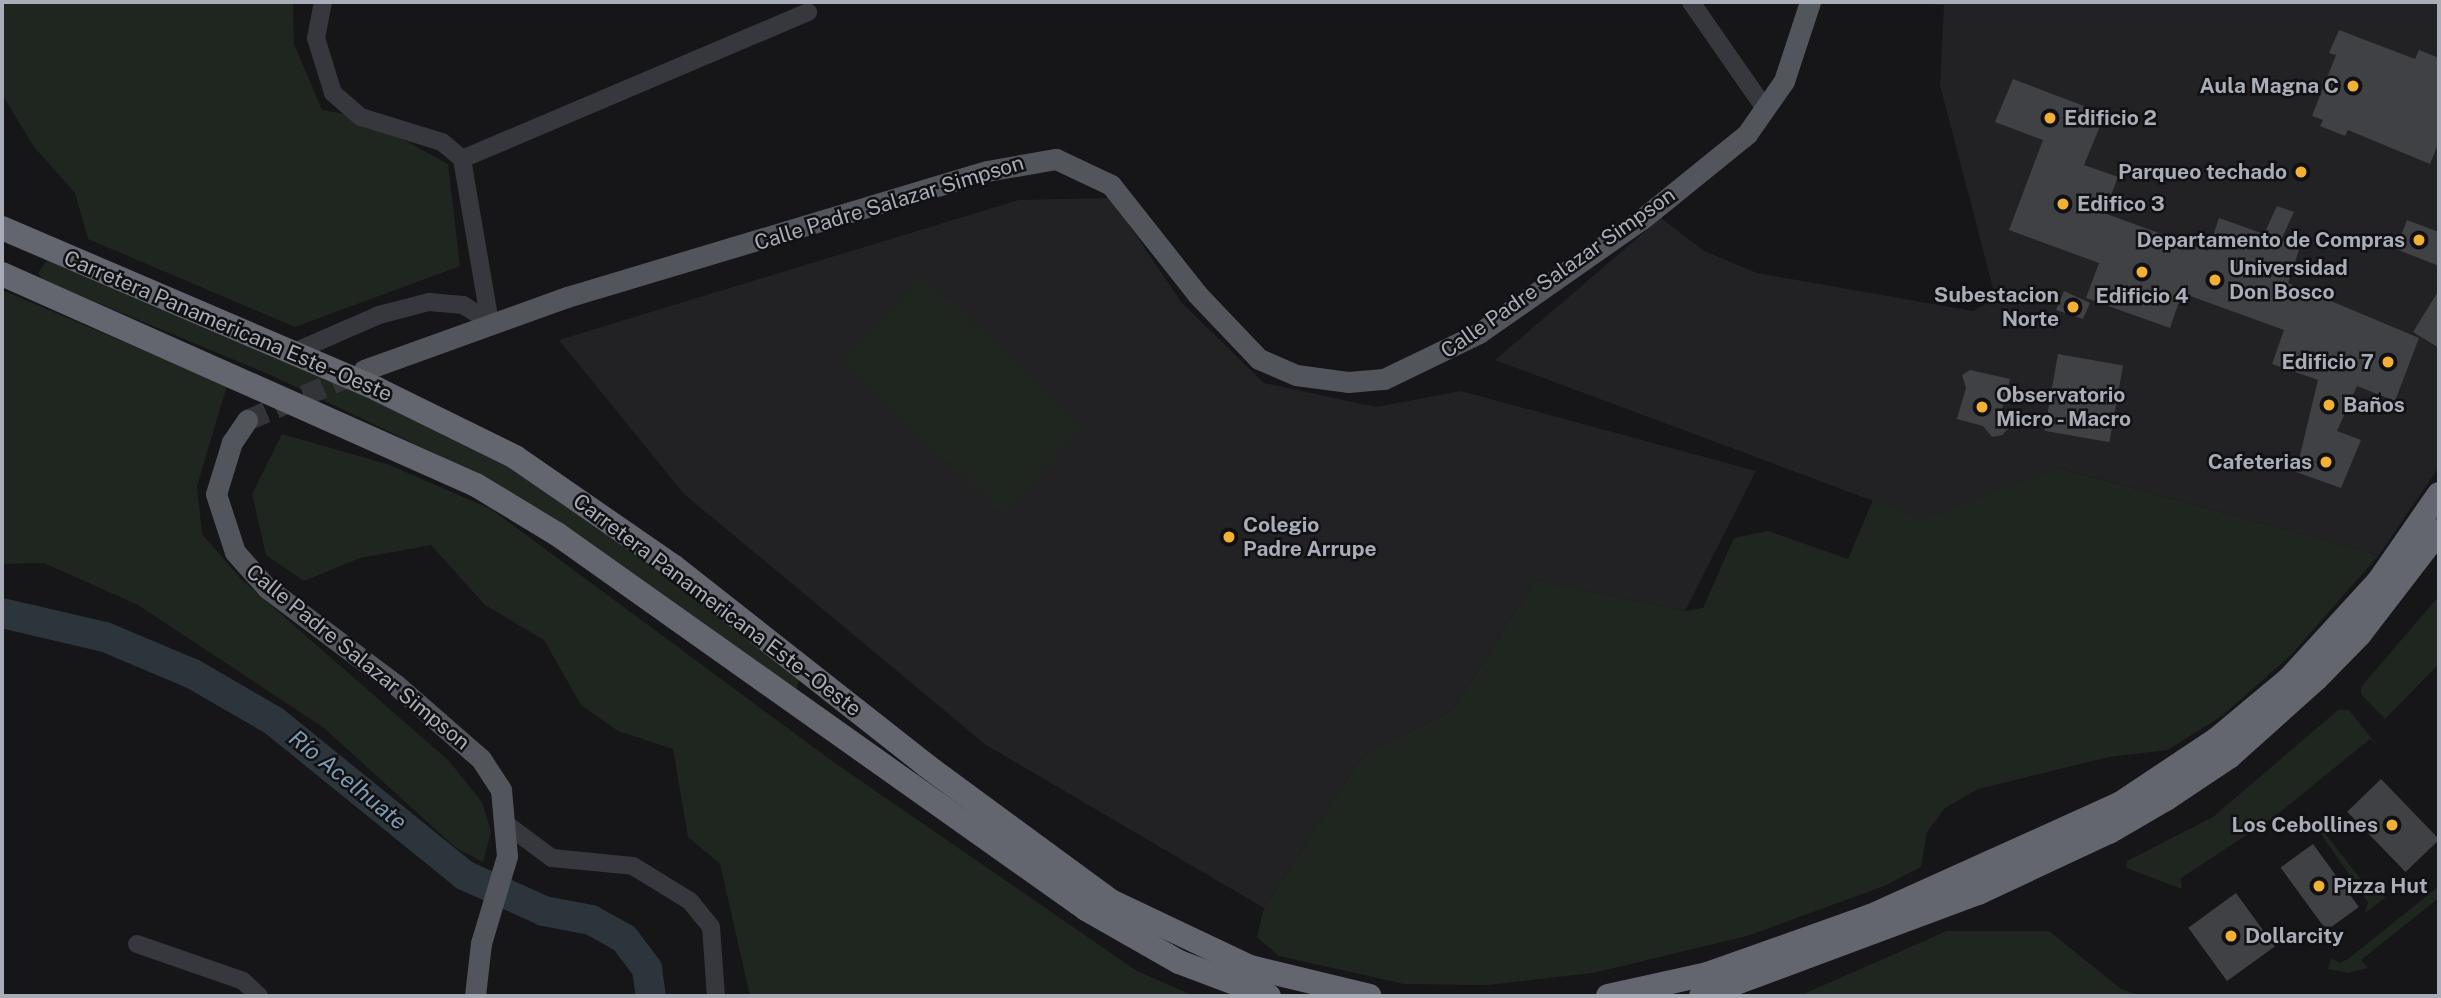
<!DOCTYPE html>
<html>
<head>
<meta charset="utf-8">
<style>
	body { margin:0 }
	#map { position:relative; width:2441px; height:998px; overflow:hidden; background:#161618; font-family:"Public Sans",sans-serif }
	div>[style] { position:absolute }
	.built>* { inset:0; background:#222225 }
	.green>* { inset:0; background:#1e261f; transform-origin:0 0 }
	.river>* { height:30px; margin:-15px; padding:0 15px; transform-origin:15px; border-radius:15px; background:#2c353c }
	.building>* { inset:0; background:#404145; transform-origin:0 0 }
	.major-tunnel>* { height:21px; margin-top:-10.5px; transform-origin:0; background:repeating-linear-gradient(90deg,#333438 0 21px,transparent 0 31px) }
	.minor>* { height:18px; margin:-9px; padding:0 9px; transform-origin:9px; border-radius:9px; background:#37383d }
	.major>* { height:21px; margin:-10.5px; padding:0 10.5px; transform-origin:10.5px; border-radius:10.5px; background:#53555c }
	.highway>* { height:24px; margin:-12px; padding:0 12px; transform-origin:12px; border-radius:12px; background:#63666e }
	.dots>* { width:19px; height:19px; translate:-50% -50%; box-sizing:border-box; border:4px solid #111113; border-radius:50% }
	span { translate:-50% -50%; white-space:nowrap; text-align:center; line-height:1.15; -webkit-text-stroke:5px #111113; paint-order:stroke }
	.poi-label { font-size:21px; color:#a8adb8; font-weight:700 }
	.right { translate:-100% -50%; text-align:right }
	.left { translate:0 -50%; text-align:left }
	.street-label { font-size:21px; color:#a8adb8 }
	.water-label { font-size:23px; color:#7f9bb3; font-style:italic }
	.frame { position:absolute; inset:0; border:4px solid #a8adb8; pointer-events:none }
</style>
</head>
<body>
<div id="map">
	<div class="built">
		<i style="clip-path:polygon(1909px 2px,2439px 2px,2439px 467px,2379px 555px,2060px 468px,1922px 519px,1495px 360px,1661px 218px,1704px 251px,1757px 273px,1973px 311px,1990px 301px,1994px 292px,1940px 85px,1944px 5px)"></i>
		<i style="clip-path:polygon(1111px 198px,1181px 302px,1264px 383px,1376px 407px,1461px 391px,1756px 471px,1685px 611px,1535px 580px,1453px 710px,1362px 757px,1264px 908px,986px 745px,684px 494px,559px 340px,1019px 200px)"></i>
	</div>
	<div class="green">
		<i style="clip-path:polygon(2px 2px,293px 2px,294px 44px,322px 110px,361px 117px,448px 164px,460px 266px,295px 327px,88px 239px,75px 193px,34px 147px,2px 94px)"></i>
		<i style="clip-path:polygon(47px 260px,435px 423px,528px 476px,622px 541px,799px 679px,797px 689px,465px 468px,273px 376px,43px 280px,38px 273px)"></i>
		<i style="left:923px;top:275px;width:222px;height:117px;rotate:44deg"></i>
		<i style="clip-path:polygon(2px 290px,227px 386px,197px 486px,202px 534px,242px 580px,449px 761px,482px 802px,491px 832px,483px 862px,456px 848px,324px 728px,138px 605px,44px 563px,2px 564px)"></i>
		<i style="clip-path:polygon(282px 434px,387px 464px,491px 509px,832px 761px,1137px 971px,1194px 996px,750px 996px,720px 864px,688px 837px,673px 749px,618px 731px,581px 705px,544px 640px,485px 605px,431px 545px,360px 558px,304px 581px,266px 555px,252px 494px)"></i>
		<i style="clip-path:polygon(2059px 468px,2379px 555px,2291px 655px,2223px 715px,2168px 750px,2109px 757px,1978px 789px,1945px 808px,1927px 832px,1921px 867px,1884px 886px,1747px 936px,1593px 973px,1487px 985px,1404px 984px,1279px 956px,1257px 937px,1264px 908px,1362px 757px,1453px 710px,1535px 580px,1685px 611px,1703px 608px,1734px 538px,1768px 531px,1848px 559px,1873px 500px,1922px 519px)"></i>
		<i style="clip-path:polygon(2439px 596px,2439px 664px,2385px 719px,2361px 694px,2361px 687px)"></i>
		<i style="clip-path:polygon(2338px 710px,2349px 710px,2377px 745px,2370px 739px,2274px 817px,2181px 878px,2182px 889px,2126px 868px,2127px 861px,2213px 817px)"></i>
		<i style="clip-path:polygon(2323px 814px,2331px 824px,2323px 831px,2367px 887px,2376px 881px,2384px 892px,2385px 898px,2365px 913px,2368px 902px,2317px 828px)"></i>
		<i style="clip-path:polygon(2439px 886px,2439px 898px,2361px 960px,2368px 968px,2348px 973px,2328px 969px,2331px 958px,2340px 963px,2348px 959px)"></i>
		<i style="clip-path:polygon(1947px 931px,2049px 931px,2121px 989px,2143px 996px,1799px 996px)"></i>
	</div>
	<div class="river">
		<i style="left:2px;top:613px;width:106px;rotate:13.1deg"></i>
		<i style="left:105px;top:637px;width:95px;rotate:22.8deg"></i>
		<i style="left:193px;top:674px;width:94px;rotate:30.1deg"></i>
		<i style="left:274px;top:721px;width:245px;rotate:39deg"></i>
		<i style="left:464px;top:875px;width:88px;rotate:24.2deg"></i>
		<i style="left:544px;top:911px;width:48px;rotate:10.8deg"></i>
		<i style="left:591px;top:920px;width:38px;rotate:29deg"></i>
		<i style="left:624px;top:938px;width:39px;rotate:53deg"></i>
		<i style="left:647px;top:969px;width:27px;rotate:82deg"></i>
	</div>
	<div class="building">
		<i style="clip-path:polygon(2339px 30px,2415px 59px,2419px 50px,2439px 58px,2439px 142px,2430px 164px,2348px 130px,2345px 136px,2320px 126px,2323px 120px,2312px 116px,2336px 55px,2329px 53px)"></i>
		<i style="clip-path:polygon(2013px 79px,2105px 114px,2084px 165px,2118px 177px,2104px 213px,2208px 251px,2219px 218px,2264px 234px,2277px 206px,2294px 212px,2281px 240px,2300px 247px,2288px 283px,2419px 338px,2395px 401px,2357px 386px,2337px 431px,2361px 440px,2341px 488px,2296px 472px,2318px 380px,2272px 364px,2284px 330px,2182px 293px,2170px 328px,2086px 298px,2099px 263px,2009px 230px,2043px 140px,1995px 122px)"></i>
		<i style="clip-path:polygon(2407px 220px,2439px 232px,2439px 266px,2396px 249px)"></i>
		<i style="clip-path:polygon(2439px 290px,2439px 348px,2413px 332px)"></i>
		<i style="clip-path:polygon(2064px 291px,2090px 303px,2083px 319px,2056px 310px)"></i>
		<i style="left:2058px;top:354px;width:66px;height:78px;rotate:10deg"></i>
		<i style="clip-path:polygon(1970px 370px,2010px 379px,2002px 410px,2008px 429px,2002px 435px,1992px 437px,1983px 426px,1957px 419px,1966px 388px,1962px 375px)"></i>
		<i style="left:2381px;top:779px;width:84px;height:47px;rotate:46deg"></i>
		<i style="left:2313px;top:844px;width:78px;height:40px;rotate:54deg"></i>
		<i style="left:2236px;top:893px;width:66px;height:59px;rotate:54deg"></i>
	</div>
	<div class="major-tunnel">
		<i style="left:247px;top:420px;width:119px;rotate:-23.3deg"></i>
	</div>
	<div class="minor">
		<i style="left:323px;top:2px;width:37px;rotate:101deg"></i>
		<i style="left:316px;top:38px;width:58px;rotate:72.8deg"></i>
		<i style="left:333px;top:93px;width:37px;rotate:41deg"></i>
		<i style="left:361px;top:117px;width:85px;rotate:17.2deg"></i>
		<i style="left:442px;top:142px;width:26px;rotate:40deg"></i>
		<i style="left:462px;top:159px;width:165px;rotate:80.3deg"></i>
		<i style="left:1691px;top:2px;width:131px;rotate:55.2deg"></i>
		<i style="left:462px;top:159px;width:376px;rotate:-23deg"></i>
		<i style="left:292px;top:353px;width:95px;rotate:-23.6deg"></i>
		<i style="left:379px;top:315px;width:52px;rotate:-14.6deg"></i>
		<i style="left:429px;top:302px;width:34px;rotate:5deg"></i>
		<i style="left:463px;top:305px;width:32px;rotate:32deg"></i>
		<i style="left:506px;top:824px;width:57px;rotate:36.5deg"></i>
		<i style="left:552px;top:858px;width:81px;rotate:5.6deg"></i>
		<i style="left:633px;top:866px;width:67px;rotate:31.6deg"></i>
		<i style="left:690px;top:901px;width:33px;rotate:51deg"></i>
		<i style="left:711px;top:927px;width:69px;rotate:85.9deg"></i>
		<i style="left:137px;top:944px;width:112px;rotate:19.2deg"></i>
		<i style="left:243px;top:981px;width:22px;rotate:43deg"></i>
	</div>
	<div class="major">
		<i style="left:364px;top:370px;width:216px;rotate:-19.8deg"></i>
		<i style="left:567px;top:297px;width:438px;rotate:-16.7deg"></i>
		<i style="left:987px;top:171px;width:70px;rotate:-9.9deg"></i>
		<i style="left:1056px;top:159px;width:61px;rotate:25.3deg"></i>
		<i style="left:1111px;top:185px;width:139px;rotate:51.7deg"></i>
		<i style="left:1197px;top:294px;width:90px;rotate:46.4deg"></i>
		<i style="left:1259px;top:359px;width:40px;rotate:23.4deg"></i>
		<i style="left:1296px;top:375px;width:52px;rotate:7.7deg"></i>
		<i style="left:1348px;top:382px;width:36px;rotate:-5deg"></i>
		<i style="left:1384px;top:379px;width:106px;rotate:-25.8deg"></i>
		<i style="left:1479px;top:333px;width:199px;rotate:-35deg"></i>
		<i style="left:1642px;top:219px;width:135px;rotate:-39deg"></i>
		<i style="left:1747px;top:134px;width:65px;rotate:-55.1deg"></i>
		<i style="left:1784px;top:81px;width:83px;rotate:-71.8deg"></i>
		<i style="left:247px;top:420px;width:27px;rotate:124deg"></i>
		<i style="left:232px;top:442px;width:54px;rotate:107.1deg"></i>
		<i style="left:216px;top:494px;width:61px;rotate:71.9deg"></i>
		<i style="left:235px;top:552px;width:48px;rotate:48.4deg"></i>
		<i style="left:267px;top:588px;width:160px;rotate:36.9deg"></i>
		<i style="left:395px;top:684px;width:114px;rotate:41.1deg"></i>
		<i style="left:481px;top:759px;width:37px;rotate:57deg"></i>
		<i style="left:501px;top:790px;width:66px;rotate:84.8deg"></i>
		<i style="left:507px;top:856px;width:91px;rotate:106.6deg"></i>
		<i style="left:481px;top:943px;width:53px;rotate:96.5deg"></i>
	</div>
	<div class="highway">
		<i style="left:2px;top:228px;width:408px;rotate:23.2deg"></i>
		<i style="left:377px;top:389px;width:154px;rotate:26.2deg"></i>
		<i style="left:515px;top:457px;width:192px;rotate:34.6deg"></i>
		<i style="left:673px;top:566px;width:323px;rotate:38.2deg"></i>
		<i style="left:927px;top:766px;width:228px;rotate:36.3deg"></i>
		<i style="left:1111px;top:901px;width:154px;rotate:25.4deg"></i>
		<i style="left:1250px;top:967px;width:123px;rotate:13.6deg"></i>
		<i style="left:2px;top:274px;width:519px;rotate:24deg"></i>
		<i style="left:476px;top:485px;width:95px;rotate:31.2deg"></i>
		<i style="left:557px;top:534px;width:648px;rotate:35.33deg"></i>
		<i style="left:1086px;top:909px;width:107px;rotate:29.7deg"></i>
		<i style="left:1179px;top:962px;width:96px;rotate:20.7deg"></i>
		<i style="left:1608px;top:996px;width:101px;rotate:-12.5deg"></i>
		<i style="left:1707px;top:974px;width:174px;rotate:-19.5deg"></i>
		<i style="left:1871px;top:916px;width:274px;rotate:-24.3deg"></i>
		<i style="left:2121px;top:803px;width:115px;rotate:-33.7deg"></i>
		<i style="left:2217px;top:739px;width:94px;rotate:-39.8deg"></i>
		<i style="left:2289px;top:679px;width:132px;rotate:-47.5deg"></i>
		<i style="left:2378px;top:582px;width:107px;rotate:-55.3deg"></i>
		<i style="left:1701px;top:996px;width:296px;rotate:-20.4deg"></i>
		<i style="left:1978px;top:893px;width:145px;rotate:-25deg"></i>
		<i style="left:2109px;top:832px;width:66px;rotate:-30.1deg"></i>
		<i style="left:2166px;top:799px;width:76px;rotate:-33.7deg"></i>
		<i style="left:2229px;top:757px;width:117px;rotate:-41.9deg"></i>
		<i style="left:2316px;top:679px;width:63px;rotate:-45.6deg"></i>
		<i style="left:2360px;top:634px;width:130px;rotate:-52.5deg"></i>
	</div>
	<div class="dots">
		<i style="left:2353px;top:86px;background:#f2b134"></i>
		<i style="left:2050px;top:118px;background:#f2b134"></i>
		<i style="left:2301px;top:172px;background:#f2b134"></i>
		<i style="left:2063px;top:204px;background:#f2b134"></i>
		<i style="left:2419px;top:240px;background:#f2b134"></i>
		<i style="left:2142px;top:272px;background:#f2b134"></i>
		<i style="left:2215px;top:280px;background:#f2b134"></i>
		<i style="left:2073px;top:307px;background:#f2b134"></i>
		<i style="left:2388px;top:362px;background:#f2b134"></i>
		<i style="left:2329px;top:405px;background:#f2b134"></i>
		<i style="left:1982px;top:407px;background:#f2b134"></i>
		<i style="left:2326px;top:462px;background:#f2b134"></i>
		<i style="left:1229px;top:537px;background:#f2b134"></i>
		<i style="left:2392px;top:825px;background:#f2b134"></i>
		<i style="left:2319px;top:886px;background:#f2b134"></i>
		<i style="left:2231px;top:936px;background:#f2b134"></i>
	</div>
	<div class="poi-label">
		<span class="right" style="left:2339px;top:86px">Aula Magna C</span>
		<span class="left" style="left:2064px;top:118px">Edificio 2</span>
		<span class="right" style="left:2287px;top:172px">Parqueo techado</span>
		<span class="left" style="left:2077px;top:204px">Edifico 3</span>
		<span class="right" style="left:2405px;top:240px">Departamento de Compras</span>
		<span class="left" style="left:2229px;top:280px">Universidad<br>Don Bosco</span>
		<span class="right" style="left:2059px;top:307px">Subestacion<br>Norte</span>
		<span style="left:2142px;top:296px">Edificio 4</span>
		<span class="right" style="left:2374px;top:362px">Edificio 7</span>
		<span class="left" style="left:1996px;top:407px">Observatorio<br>Micro - Macro</span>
		<span class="left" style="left:2343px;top:405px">Baños</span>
		<span class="right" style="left:2312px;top:462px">Cafeterias</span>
		<span class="left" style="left:1243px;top:537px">Colegio<br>Padre Arrupe</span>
		<span class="right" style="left:2378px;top:825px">Los Cebollines</span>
		<span class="left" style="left:2333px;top:886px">Pizza Hut</span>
		<span class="left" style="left:2245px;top:936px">Dollarcity</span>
	</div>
	<div class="street-label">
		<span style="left:889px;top:203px;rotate:-17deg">Calle Padre Salazar Simpson</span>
		<span style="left:1558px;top:273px;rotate:-35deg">Calle Padre Salazar Simpson</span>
		<span style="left:228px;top:326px;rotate:23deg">Carretera Panamericana Este - Oeste</span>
		<span style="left:717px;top:605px;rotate:37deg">Carretera Panamericana Este - Oeste</span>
		<span style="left:358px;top:657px;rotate:39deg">Calle Padre Salazar Simpson</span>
	</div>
	<div class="water-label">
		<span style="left:348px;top:780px;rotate:39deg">Río Acelhuate</span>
	</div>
	<div class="frame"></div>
</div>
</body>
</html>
